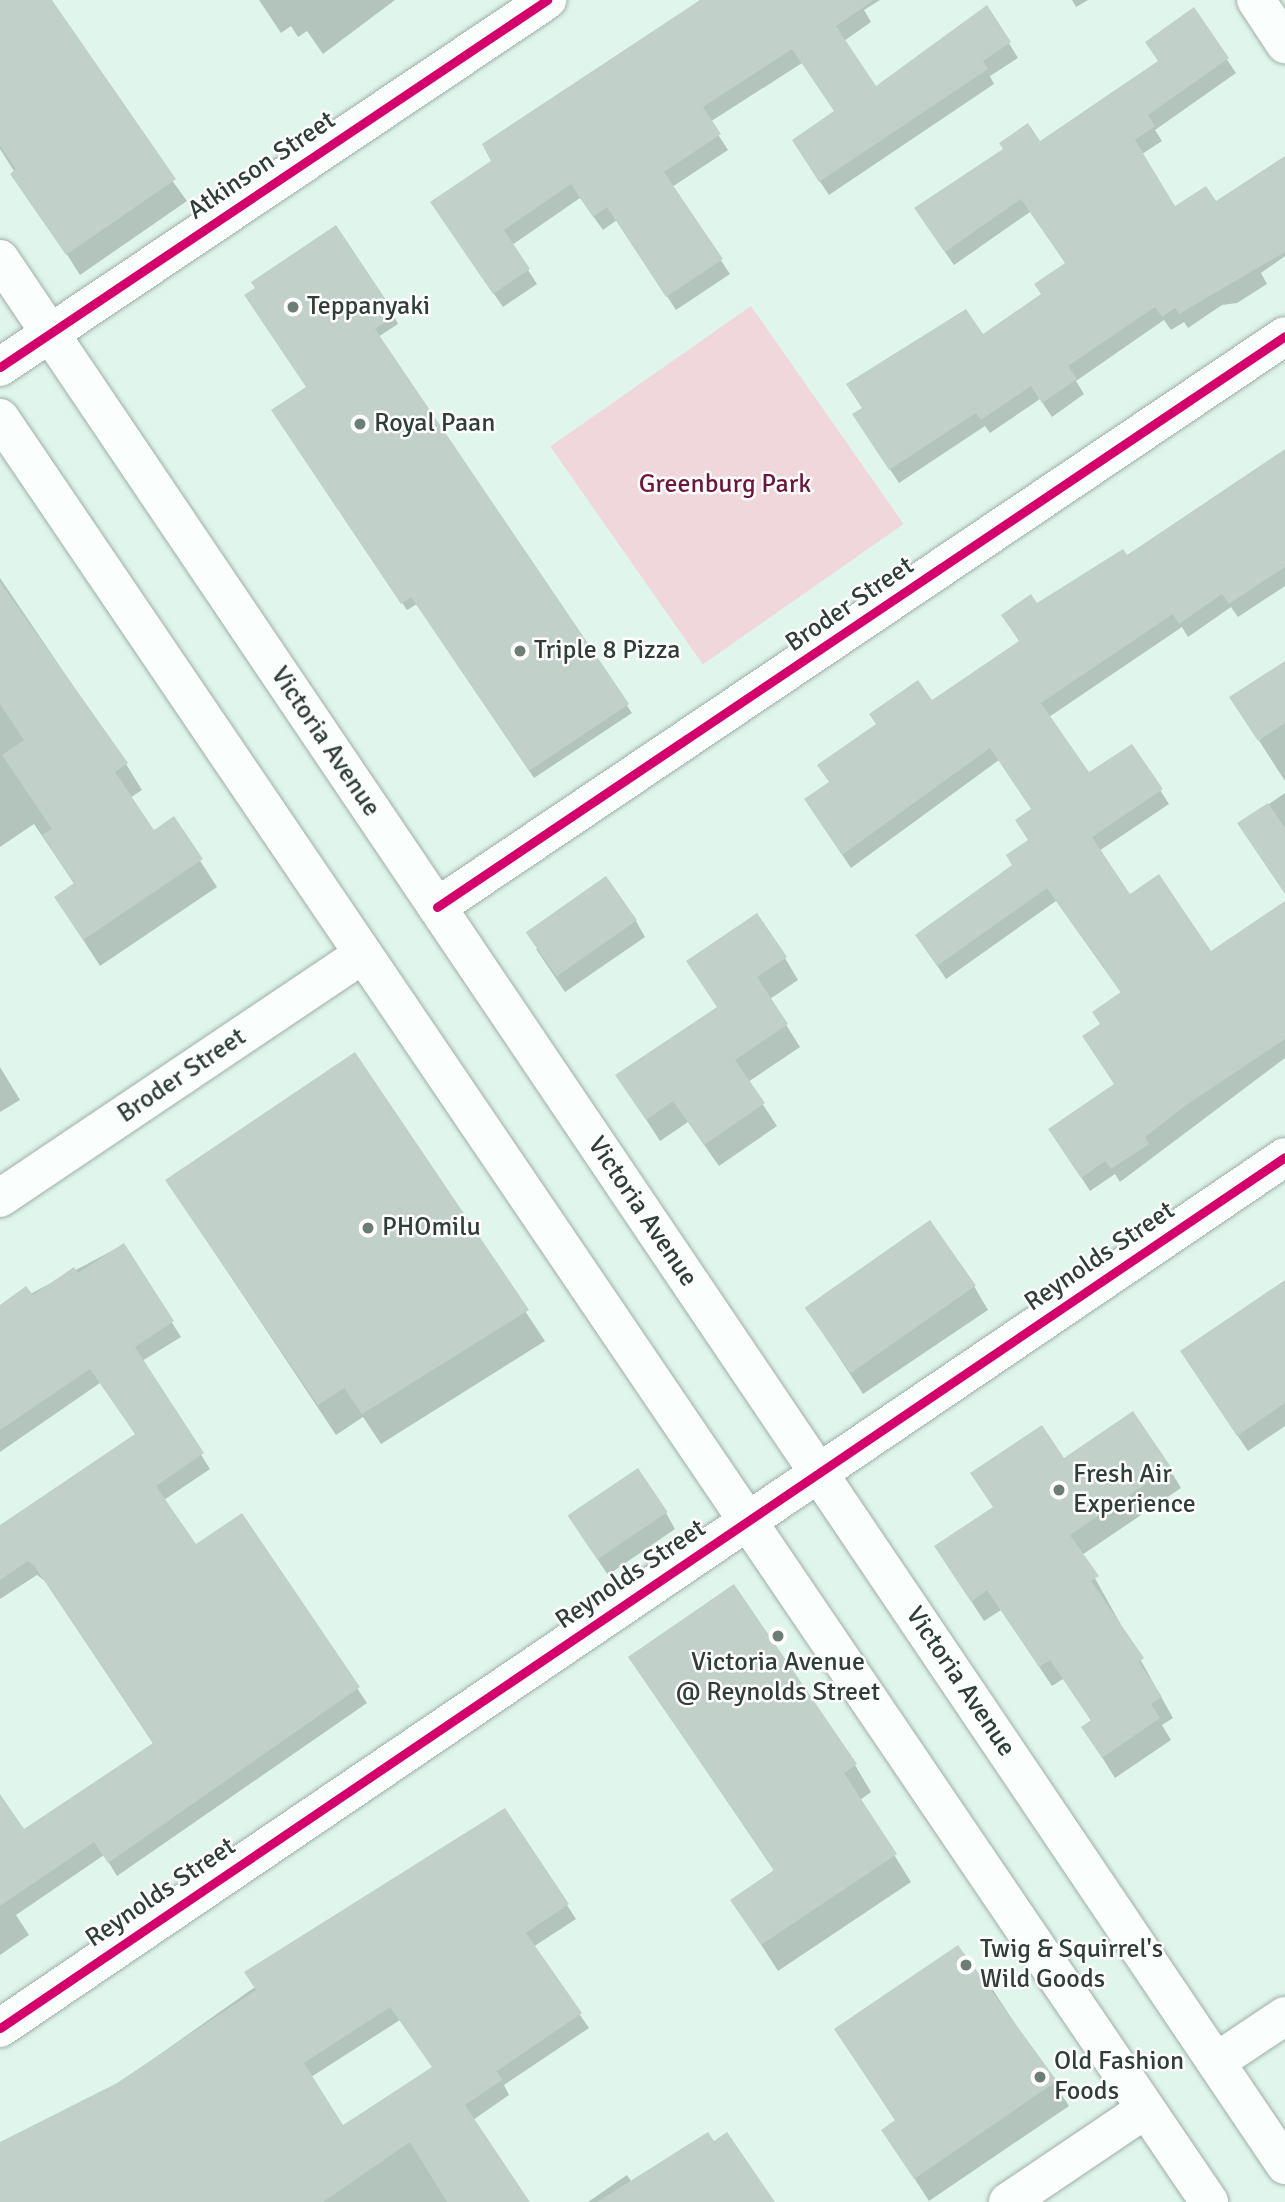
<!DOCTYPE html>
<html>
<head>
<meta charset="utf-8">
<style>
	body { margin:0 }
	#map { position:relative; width:1285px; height:2202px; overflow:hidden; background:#e0f6ed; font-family:Signika,sans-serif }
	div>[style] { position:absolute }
	.green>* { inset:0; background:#efd7dc; transform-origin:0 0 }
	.shadow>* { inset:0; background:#0003 }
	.building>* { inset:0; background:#c1d1ca; transform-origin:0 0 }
	.roads { filter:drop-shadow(0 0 2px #9fafa8) drop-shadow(0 0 2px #9fafa8) }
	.street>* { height:38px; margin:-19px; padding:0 19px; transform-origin:19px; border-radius:19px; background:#fafefc }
	.primary>* { height:38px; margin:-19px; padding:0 19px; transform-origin:19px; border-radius:19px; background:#fafefc }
	.cycleway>* { height:9px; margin:-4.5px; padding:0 4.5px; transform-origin:4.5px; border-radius:4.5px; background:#d6006c }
	.dots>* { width:19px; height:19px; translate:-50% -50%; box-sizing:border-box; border:4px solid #fff; border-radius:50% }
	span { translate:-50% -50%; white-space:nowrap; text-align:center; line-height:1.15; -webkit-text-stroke:5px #fff; paint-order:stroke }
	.street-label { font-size:26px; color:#2f3e38 }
	.poi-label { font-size:26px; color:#2f3e38 }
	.left { translate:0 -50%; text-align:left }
	.park-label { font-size:26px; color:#6d153a }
</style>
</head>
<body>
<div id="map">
	<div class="green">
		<i style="left:751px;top:306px;width:266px;height:245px;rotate:55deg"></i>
	</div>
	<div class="shadow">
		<i style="clip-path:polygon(0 0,41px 0,187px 201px,80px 275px,0 149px)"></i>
		<i style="clip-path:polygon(259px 0,395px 0,323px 54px,307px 31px,298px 37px,291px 26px,281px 33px)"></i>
		<i style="clip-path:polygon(700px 0,880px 0,864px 10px,871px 22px,844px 41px,875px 88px,987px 7px,1018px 58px,990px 76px,994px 84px,829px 195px,802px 155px,836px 113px,802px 63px,710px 122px,728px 150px,672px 187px,730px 274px,676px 310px,617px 220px,603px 230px,580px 198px,512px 245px,537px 284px,503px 307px,441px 217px,493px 162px)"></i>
		<i style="clip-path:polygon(1072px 0,1088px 0,1076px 7px)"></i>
		<i style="clip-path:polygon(1194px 10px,1236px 73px,1155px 130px,1162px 141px,1142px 154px,1175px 208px,1215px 204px,1285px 159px,1285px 256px,1261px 273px,1267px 284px,1237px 303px,1222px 305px,1188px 328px,1184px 322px,1171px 330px,1164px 320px,1076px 381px,1084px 394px,1052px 417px,1040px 399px,990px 433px,985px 426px,899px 483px,863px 429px,1043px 295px,1067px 264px,1030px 212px,954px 265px,924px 222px,1159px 62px)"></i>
		<i style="clip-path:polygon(251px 303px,394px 316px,398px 324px,378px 337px,632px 713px,534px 778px,417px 604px,407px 610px,277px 418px,308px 388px)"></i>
		<i style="clip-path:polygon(1285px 451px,1285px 586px,1238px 617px,1231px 607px,1188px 637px,1182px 627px,1049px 717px,1089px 775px,1132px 746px,1169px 804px,1099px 851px,1129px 897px,1211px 954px,1285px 903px,1285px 1058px,1120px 1182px,1115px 1174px,1090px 1191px,1059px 1143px,1116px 1086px,1101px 1025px,1122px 994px,1056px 901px,946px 979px,926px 949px,1014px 865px,1029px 842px,1033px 810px,999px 760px,851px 868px,814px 813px,932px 703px,1020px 642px,1003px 616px,1037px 606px,1126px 557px)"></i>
		<i style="clip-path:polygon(0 578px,126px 764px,142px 790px,130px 798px,153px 832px,173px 819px,217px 887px,100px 966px,56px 898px,75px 885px,34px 824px,0 847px)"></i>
		<i style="clip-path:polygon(1285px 663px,1285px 781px,1240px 711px)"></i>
		<i style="clip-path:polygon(1285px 793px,1285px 893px,1240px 824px)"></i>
		<i style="clip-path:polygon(636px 921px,645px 937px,565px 992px,536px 949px)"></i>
		<i style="clip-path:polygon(785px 958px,798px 980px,770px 999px,800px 1047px,748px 1082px,777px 1126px,719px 1166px,688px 1122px,660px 1141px,618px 1076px,718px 1008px,688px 961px)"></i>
		<i style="clip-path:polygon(354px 1054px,545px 1341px,381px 1444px,363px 1417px,336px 1435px,167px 1181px)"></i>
		<i style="clip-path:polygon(0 1067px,20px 1100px,0 1112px)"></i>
		<i style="clip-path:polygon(123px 1245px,181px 1337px,142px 1361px,210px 1469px,164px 1500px,195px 1547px,242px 1516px,367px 1703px,117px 1876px,104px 1855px,16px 1915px,29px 1935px,0 1955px,0 1810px,23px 1832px,154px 1745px,46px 1582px,37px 1575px,0 1599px,0 1527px,136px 1435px,100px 1383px,0 1452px,0 1310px)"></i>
		<i style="clip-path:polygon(1285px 1282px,1285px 1426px,1248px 1451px,1192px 1368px)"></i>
		<i style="clip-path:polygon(974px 1286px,988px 1310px,863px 1394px,806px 1307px)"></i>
		<i style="clip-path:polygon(1064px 1460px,1169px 1468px,1181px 1488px,1082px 1555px,1173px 1718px,1162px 1725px,1171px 1740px,1115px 1778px,1083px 1727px,1092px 1722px,1063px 1679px,1052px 1686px,1001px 1610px,984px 1621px,949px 1567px)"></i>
		<i style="clip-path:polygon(666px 1513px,675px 1529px,608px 1575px,579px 1532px)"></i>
		<i style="clip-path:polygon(630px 1657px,855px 1765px,871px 1792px,860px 1800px,911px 1882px,778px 1971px,733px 1901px,775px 1872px)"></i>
		<i style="clip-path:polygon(evenodd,505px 1810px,576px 1919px,533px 1947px,589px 2028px,504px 2085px,509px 2095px,473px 2120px,528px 2202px,0 2202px,0 2144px,118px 2084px,505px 1810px,400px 2020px,433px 2068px,343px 2127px,311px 2077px,400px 2020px)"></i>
		<i style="clip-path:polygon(993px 1990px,1069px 2106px,929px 2201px,883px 2130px,896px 2122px,836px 2029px)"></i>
		<i style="clip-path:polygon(627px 2175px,631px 2181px,773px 2202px,588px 2202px)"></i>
	</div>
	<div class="building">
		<i style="clip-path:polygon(0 0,52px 0,176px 179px,66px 255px,10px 174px,16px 169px,0 146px)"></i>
		<i style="clip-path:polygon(700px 0,874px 0,836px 26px,876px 86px,987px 5px,1011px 42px,983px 61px,988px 69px,819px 182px,792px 140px,834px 111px,792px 49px,703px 107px,721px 134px,664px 172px,723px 259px,666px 297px,607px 207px,593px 217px,571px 184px,504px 230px,530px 269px,493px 294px,430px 202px,491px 161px,482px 144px)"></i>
		<i style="clip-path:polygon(1194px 7px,1229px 58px,1148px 115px,1155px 126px,1135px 140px,1175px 206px,1206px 186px,1216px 201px,1285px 156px,1285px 252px,1179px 314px,1175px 308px,1162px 317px,1155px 307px,1068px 366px,1077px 379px,1042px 403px,1031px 386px,981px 420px,976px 413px,889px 470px,852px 414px,862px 408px,846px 384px,966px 309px,983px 334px,1041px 294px,1034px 284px,1065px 263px,1021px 199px,945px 252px,914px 208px,1003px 149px,999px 143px,1028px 123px,1040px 141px,1158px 61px,1145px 42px)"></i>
		<i style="clip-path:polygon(336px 225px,396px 315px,375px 329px,629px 704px,529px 771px,411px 597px,401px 604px,271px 410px,306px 387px,244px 295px,255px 288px,251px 282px)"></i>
		<i style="clip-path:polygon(1285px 449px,1285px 567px,1229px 604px,1222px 594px,1179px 624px,1173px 614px,1041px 703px,1089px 772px,1132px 744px,1163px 789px,1092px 837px,1130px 894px,1159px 874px,1211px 951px,1285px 901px,1285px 1039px,1185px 1106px,1145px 1137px,1149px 1144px,1111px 1169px,1105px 1161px,1081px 1178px,1048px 1129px,1114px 1084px,1082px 1036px,1100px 1024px,1092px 1012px,1121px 992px,1047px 888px,937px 966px,915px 935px,1012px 865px,1006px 855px,1028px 840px,1015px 820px,1031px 809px,990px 748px,842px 855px,804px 799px,829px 782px,817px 765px,876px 724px,869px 714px,918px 680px,932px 700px,1019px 641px,1001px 615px,1031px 594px,1037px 603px,1123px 549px,1127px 555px)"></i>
		<i style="clip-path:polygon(0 582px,128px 763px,115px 772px,154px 830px,174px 816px,203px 859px,83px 940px,54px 897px,74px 883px,42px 835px,52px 829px,2px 755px,24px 740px,0 704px)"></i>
		<i style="clip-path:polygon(1285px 661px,1285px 723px,1258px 741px,1229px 697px)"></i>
		<i style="clip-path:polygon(1268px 803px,1285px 828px,1285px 894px,1237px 823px)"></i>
		<i style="left:606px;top:876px;width:54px;height:98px;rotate:55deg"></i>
		<i style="clip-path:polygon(757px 913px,787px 957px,757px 977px,788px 1024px,735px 1060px,765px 1103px,704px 1145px,673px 1101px,646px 1120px,615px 1075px,717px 1007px,686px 961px)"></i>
		<i style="clip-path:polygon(355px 1052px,529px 1310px,362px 1414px,344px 1388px,318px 1405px,165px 1180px)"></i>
		<i style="left:930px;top:1220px;width:80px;height:153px;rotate:55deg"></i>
		<i style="clip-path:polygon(124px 1243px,174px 1321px,135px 1347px,204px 1453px,156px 1486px,196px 1544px,242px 1513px,360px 1687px,108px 1863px,94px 1842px,0 1906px,0 1794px,24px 1829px,153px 1743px,35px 1567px,28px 1561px,0 1580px,0 1525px,135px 1434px,90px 1369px,0 1430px,0 1305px,26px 1286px,33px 1295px,74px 1267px,78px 1273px)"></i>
		<i style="clip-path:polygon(1285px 1280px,1285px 1403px,1237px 1436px,1180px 1351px)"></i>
		<i style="clip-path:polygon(1133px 1411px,1171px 1467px,1070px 1535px,1099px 1576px,1091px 1581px,1144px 1658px,1139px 1662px,1162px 1697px,1151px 1704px,1160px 1718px,1102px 1758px,1081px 1727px,1091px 1720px,1050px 1660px,1039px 1667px,987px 1590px,971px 1602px,934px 1546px,993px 1507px,970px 1473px,1042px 1425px,1064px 1458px)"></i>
		<i style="left:638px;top:1468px;width:53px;height:85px;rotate:56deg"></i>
		<i style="clip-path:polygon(734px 1584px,857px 1764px,844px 1773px,897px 1854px,761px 1945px,730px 1900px,774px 1870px,628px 1657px)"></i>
		<i style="clip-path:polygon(evenodd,505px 1808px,569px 1904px,526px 1933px,582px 2013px,497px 2071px,502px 2080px,465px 2105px,530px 2202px,447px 2202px,410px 2142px,323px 2202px,0 2202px,0 2142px,117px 2083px,256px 1990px,244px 1972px,505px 1808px,390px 2007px,432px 2067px,343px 2125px,304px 2063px,390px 2007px)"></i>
		<i style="clip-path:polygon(958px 1945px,1057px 2081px,914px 2179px,881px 2130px,895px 2120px,834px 2029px)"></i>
		<i style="clip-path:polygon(708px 2132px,714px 2141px,727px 2132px,775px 2202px,597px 2202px)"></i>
	</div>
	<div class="roads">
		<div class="street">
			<i style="left:1256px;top:0;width:53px;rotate:56.6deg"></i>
			<i style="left:0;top:367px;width:659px;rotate:-33.86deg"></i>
			<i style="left:437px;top:907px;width:1022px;rotate:-33.95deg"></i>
			<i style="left:0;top:1198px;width:437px;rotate:-33.9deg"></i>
			<i style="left:0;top:2028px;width:1552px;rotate:-34.13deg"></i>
			<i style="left:1216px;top:2062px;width:83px;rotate:-33.7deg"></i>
			<i style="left:1008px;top:2202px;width:166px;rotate:-34deg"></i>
		</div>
		<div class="primary">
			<i style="left:0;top:259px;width:2299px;rotate:56.01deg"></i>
			<i style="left:0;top:418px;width:2155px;rotate:55.87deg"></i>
		</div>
	</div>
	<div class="cycleway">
		<i style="left:0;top:367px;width:659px;rotate:-33.86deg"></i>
		<i style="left:437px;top:907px;width:1022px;rotate:-33.95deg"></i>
		<i style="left:0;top:2028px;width:1552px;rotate:-34.13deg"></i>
	</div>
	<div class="dots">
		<i style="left:293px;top:307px;background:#6d7e77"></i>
		<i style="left:360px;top:424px;background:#6d7e77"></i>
		<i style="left:520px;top:651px;background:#6d7e77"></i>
		<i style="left:368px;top:1228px;background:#6d7e77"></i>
		<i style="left:1059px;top:1490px;background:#6d7e77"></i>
		<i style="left:778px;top:1636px;background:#6d7e77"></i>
		<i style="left:966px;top:1965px;background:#6d7e77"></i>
		<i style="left:1040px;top:2077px;background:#6d7e77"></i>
	</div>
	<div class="street-label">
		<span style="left:262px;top:166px;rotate:-34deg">Atkinson Street</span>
		<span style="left:850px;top:605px;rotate:-34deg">Broder Street</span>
		<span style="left:325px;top:742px;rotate:56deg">Victoria Avenue</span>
		<span style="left:182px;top:1076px;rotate:-34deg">Broder Street</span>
		<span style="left:642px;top:1212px;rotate:56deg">Victoria Avenue</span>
		<span style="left:1100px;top:1257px;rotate:-34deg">Reynolds Street</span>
		<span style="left:631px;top:1575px;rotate:-34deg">Reynolds Street</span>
		<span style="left:960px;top:1682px;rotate:56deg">Victoria Avenue</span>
		<span style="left:161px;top:1893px;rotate:-34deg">Reynolds Street</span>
	</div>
	<div class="poi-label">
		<span class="left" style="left:307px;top:307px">Teppanyaki</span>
		<span class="left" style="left:374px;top:424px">Royal Paan</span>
		<span class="left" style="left:534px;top:651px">Triple 8 Pizza</span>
		<span class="left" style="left:382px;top:1228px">PHOmilu</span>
		<span class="left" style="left:1073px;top:1490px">Fresh Air<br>Experience</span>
		<span style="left:778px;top:1678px">Victoria Avenue<br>@ Reynolds Street</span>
		<span class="left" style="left:980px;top:1965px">Twig &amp; Squirrel's<br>Wild Goods</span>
		<span class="left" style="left:1054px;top:2077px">Old Fashion<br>Foods</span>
	</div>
	<div class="park-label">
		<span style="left:725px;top:485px">Greenburg Park</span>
	</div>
</div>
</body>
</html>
